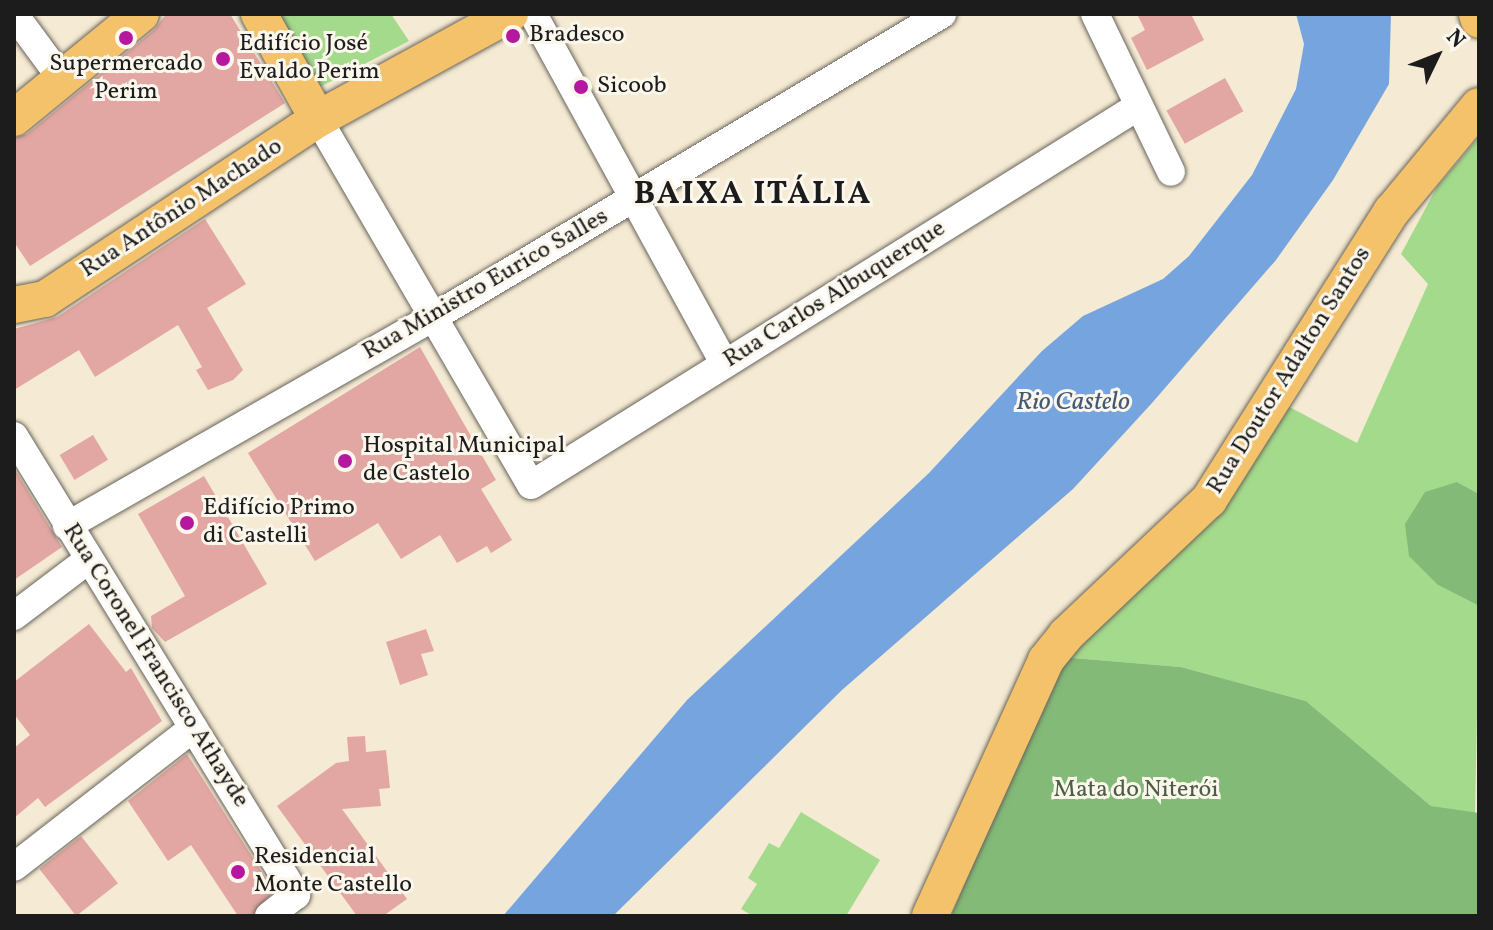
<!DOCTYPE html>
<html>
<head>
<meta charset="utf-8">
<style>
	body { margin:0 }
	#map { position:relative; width:1493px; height:930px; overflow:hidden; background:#f5ead3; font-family:Vollkorn,serif }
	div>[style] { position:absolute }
	.green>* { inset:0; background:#a4da8b }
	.forest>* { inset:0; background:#83ba77 }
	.water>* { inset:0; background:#76a4df }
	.building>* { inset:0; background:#e2a7a2; transform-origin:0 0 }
	.roads { filter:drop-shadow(0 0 2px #68645c) drop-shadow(0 0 2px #68645c) }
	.minor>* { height:28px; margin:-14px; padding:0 14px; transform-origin:14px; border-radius:14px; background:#fff }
	.major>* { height:36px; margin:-18px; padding:0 18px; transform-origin:18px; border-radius:18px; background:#f4c26a }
	.dots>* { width:22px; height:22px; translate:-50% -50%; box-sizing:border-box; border:4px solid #fbf7ec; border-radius:50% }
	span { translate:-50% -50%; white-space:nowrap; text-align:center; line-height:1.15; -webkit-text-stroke:6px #fbf7ec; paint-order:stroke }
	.poi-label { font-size:24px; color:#1c1c1c }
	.left { translate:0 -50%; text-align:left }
	.street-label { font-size:24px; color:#1c1c1c }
	.park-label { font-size:24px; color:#4c5e43 }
	.water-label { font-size:26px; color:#445974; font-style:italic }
	.district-label { font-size:32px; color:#1c1c1c; font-weight:700; letter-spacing:2px }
	.frame { position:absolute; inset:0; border:16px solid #1c1c1c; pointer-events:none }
	.north { position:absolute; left:1397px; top:16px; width:80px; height:80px; -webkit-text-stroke:6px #fbf7ec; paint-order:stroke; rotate:47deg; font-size:22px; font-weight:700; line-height:32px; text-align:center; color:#1c1c1c }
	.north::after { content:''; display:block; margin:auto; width:28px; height:36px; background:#1c1c1c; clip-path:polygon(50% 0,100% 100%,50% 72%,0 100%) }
</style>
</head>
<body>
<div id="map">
	<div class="green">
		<i style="clip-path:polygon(275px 14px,391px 14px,409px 41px,316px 89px)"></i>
		<i style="clip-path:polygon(1479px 137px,1479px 494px,1457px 482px,1438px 585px,1479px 606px,1475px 816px,1431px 806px,1306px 701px,1181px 667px,1061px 657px,1284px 404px,1357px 443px,1428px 284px,1401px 254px,1437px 187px)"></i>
		<i style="clip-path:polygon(801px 812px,880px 860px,846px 916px,753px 916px,741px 909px,757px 884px,748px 878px,769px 843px,779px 848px)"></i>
	</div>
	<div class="forest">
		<i style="clip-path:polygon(1457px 482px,1479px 494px,1479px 606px,1438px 585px,1409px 556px,1405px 524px,1425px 492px)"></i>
		<i style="clip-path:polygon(1061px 657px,1181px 667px,1306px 701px,1431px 806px,1479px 813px,1479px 916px,951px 916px)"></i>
	</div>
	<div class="water">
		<i style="clip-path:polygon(1296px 14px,1391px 14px,1389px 84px,1333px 180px,1276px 260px,1152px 403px,1073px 489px,842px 690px,613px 916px,503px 916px,687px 700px,929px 473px,1042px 351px,1083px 316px,1163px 279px,1189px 256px,1252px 175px,1296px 89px,1304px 44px)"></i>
	</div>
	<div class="building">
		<i style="clip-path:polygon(166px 14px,230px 14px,285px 103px,30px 266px,14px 242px,14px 138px,27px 134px,154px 30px)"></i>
		<i style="clip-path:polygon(1137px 14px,1191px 14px,1204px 40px,1147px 70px,1131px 38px,1145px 30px)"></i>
		<i style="left:1225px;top:78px;width:38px;height:67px;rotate:61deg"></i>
		<i style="clip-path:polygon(205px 219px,246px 284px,207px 308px,243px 370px,233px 380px,208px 390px,196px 370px,202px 367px,178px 325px,95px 377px,79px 350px,14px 390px,14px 329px,57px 317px)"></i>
		<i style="clip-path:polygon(420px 347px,496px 480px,481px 489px,512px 540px,491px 553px,487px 546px,457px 563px,440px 535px,401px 559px,378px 523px,315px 561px,248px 453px)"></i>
		<i style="left:93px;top:435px;width:29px;height:39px;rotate:59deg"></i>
		<i style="clip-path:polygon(14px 468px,62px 547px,14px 580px)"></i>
		<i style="clip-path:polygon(204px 476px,267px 584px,165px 642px,152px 628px,151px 616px,185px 596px,138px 514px)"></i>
		<i style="clip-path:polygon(89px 624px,126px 672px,131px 668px,162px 721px,45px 807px,38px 798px,14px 818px,14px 748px,30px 735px,14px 714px,14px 682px)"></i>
		<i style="clip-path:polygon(426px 629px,434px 651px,421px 654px,428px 675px,400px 685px,386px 642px)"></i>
		<i style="clip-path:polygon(365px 736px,366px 752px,386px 750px,390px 788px,379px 789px,381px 806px,342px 809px,407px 899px,383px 916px,357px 916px,277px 806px,336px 763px,349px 761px,347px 737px)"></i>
		<i style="clip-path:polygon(187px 754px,274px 891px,252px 916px,238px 916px,191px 845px,168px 861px,128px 801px)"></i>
		<i style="left:81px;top:836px;width:60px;height:53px;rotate:52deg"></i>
	</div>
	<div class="roads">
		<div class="minor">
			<i style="left:14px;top:14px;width:81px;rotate:53.6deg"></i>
			<i style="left:533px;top:14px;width:399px;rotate:61.3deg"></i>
			<i style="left:1095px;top:14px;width:175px;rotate:64.3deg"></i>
			<i style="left:318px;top:119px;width:423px;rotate:59.8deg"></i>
			<i style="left:531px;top:485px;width:716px;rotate:-31.94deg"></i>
			<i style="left:14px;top:436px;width:539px;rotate:58.43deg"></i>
			<i style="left:67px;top:526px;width:420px;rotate:-29.7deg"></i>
			<i style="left:432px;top:318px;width:594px;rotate:-30.8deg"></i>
			<i style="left:14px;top:616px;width:93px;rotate:-37.1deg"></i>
			<i style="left:14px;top:867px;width:227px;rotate:-37.8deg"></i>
			<i style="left:269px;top:916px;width:34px;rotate:-38deg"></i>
		</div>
		<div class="major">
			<i style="left:259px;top:14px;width:120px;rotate:60.7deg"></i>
			<i style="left:1477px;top:14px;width:6px;rotate:72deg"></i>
			<i style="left:14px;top:118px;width:164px;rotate:-39.3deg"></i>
			<i style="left:14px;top:305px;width:32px;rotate:-11deg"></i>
			<i style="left:45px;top:299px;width:327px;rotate:-33.4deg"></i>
			<i style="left:318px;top:119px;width:219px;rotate:-28.7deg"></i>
			<i style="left:930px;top:916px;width:281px;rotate:-65.6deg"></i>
			<i style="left:1046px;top:660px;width:32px;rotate:-51deg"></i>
			<i style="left:1066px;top:635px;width:197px;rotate:-43.4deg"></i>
			<i style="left:1209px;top:500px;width:342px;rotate:-57.7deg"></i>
			<i style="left:1392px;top:211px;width:136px;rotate:-50.4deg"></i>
		</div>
	</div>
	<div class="dots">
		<i style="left:513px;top:36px;background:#b5179e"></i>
		<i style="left:126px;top:38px;background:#b5179e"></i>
		<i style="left:223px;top:59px;background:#b5179e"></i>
		<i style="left:581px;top:87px;background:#b5179e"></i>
		<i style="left:345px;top:461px;background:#b5179e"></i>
		<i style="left:187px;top:523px;background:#b5179e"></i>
		<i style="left:238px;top:872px;background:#b5179e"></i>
	</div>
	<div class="poi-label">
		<span class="left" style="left:529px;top:36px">Bradesco</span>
		<span class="left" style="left:239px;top:59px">Edifício José<br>Evaldo Perim</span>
		<span style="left:126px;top:79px">Supermercado<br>Perim</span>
		<span class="left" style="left:597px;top:87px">Sicoob</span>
		<span class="left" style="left:363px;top:461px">Hospital Municipal<br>de Castelo</span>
		<span class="left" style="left:203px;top:523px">Edifício Primo<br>di Castelli</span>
		<span class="left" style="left:254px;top:872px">Residencial<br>Monte Castello</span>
	</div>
	<div class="street-label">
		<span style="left:182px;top:209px;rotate:-33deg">Rua Antônio Machado</span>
		<span style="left:486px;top:285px;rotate:-30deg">Rua Ministro Eurico Salles</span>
		<span style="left:835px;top:295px;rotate:-32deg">Rua Carlos Albuquerque</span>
		<span style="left:1290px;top:371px;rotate:-58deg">Rua Doutor Adalton Santos</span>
		<span style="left:155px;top:666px;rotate:58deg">Rua Coronel Francisco Athayde</span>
	</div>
	<div class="park-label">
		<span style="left:1136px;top:791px">Mata do Niterói</span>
	</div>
	<div class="water-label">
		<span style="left:1073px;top:403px">Rio Castelo</span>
	</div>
	<div class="district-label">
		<span style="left:753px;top:195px">BAIXA ITÁLIA</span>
	</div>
	<div class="frame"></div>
	<div class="north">N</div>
</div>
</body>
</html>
